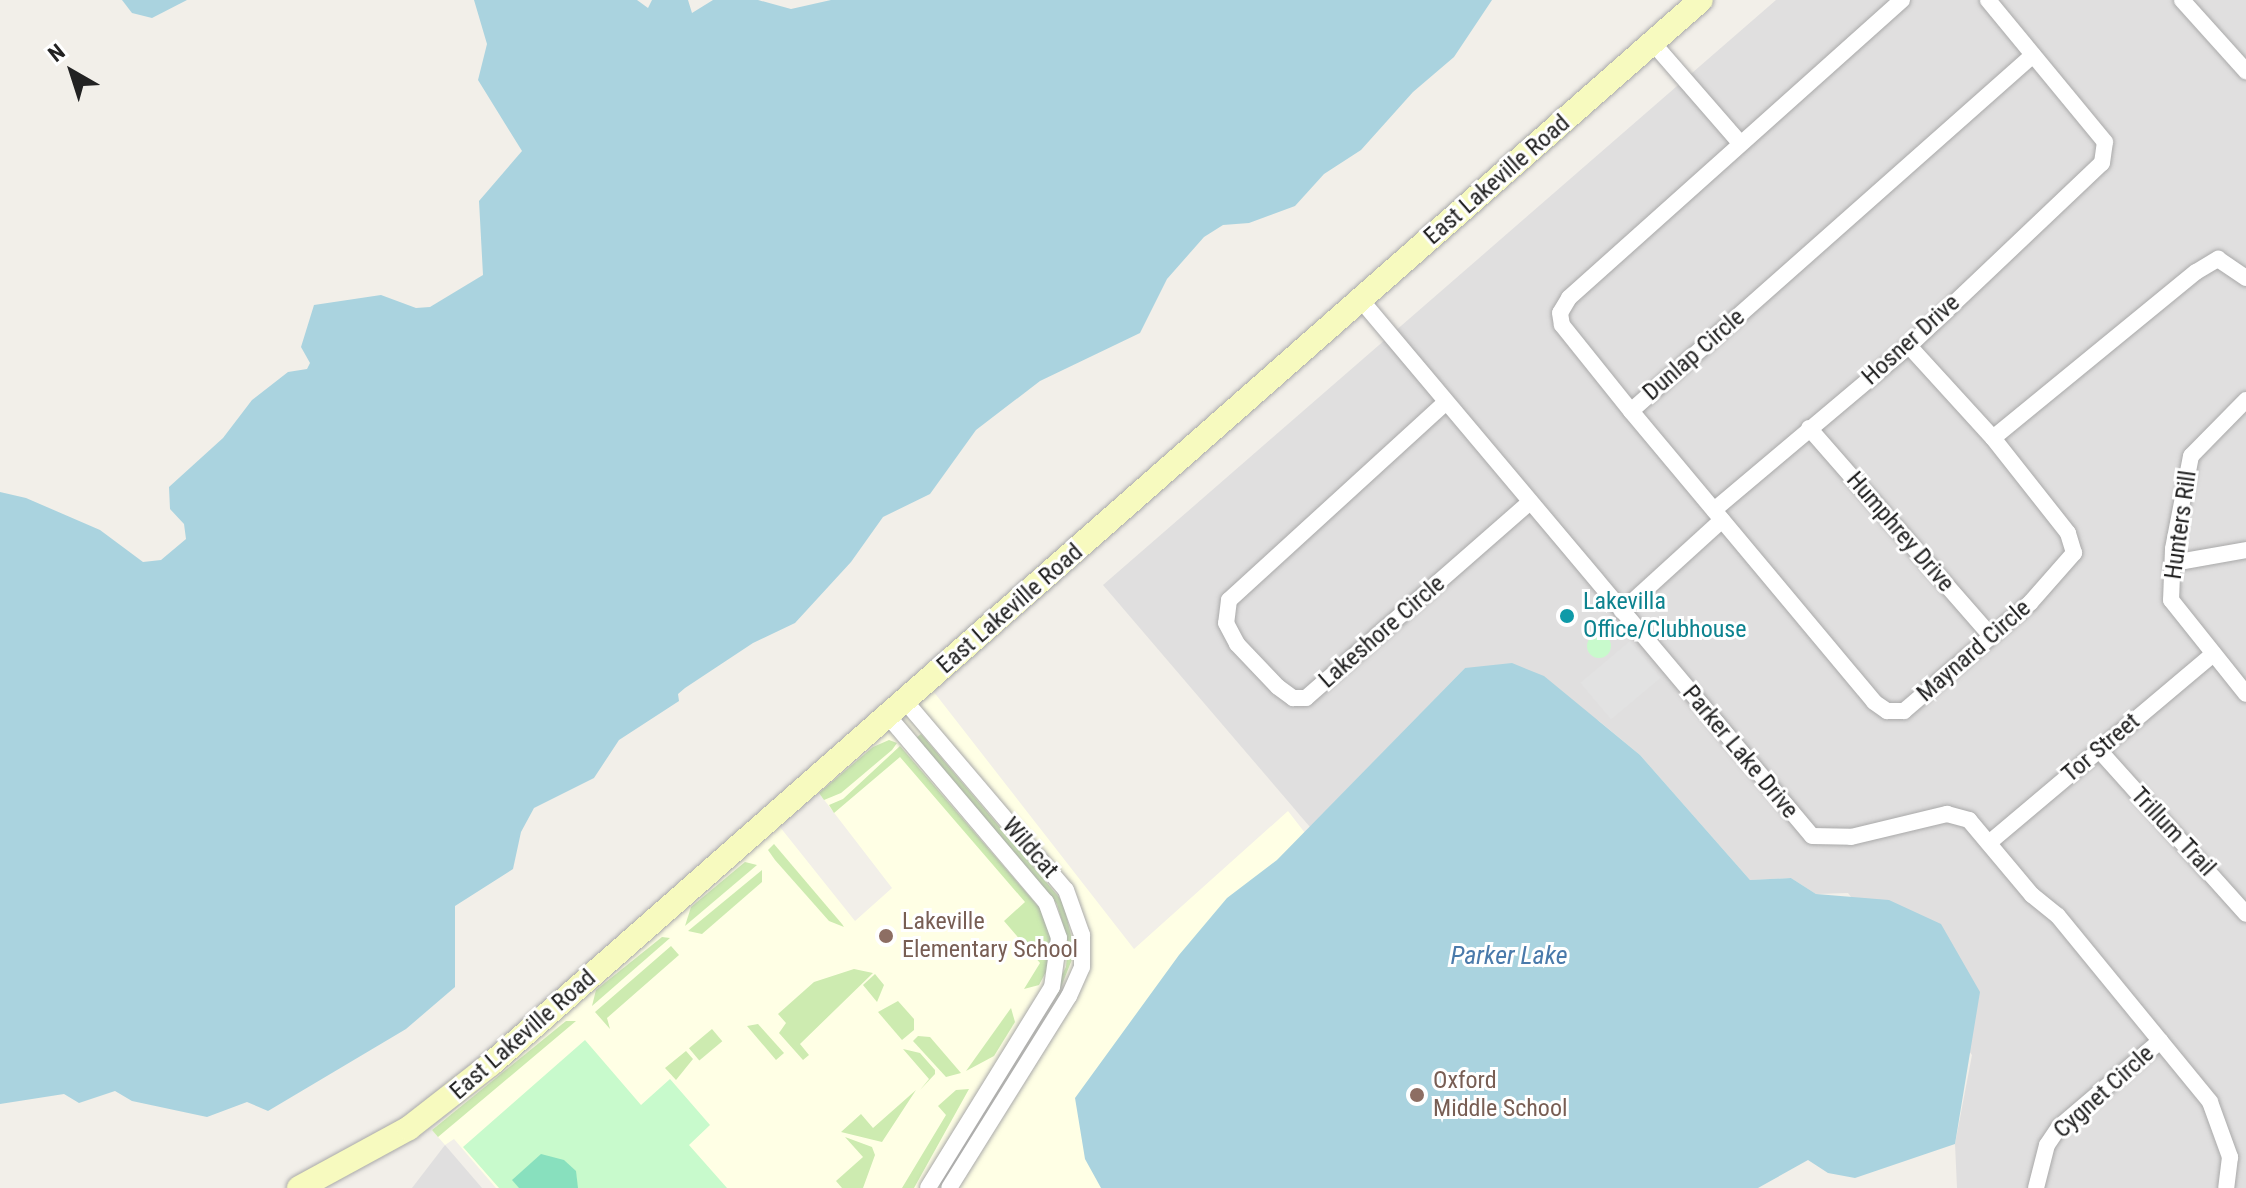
<!DOCTYPE html>
<html>
<head>
<meta charset="utf-8">
<style>
	body { margin:0 }
	#map { position:relative; width:2246px; height:1188px; overflow:hidden; background:#f2efe9; font-family:"Roboto Condensed",sans-serif }
	div>[style] { position:absolute }
	.residential>* { inset:0; background:#e0dfdf }
	.education>* { inset:0; background:#ffffe5 }
	.grass>* { inset:0; background:#cdebb0; transform-origin:0 0 }
	.park>* { inset:0; background:#c8facc }
	.round { border-radius:50% }
	.pitch>* { inset:0; background:#88e0be }
	.parking>* { inset:0; background:#e2e2e2; transform-origin:0 0 }
	.water>* { inset:0; background:#aad3df }
	.roads { filter:drop-shadow(0 0 2px #a9a9a9) drop-shadow(0 0 2px #a9a9a9) }
	.street>* { height:16px; margin:-8px; padding:0 8px; transform-origin:8px; border-radius:8px; background:#fff }
	.secondary>* { height:24px; margin:-12px; padding:0 12px; transform-origin:12px; border-radius:12px; background:#f7fabf }
	.dots>* { width:22px; height:22px; translate:-50% -50%; box-sizing:border-box; border:4px solid #fff; border-radius:50% }
	span { translate:-50% -50%; white-space:nowrap; text-align:center; line-height:1.15; -webkit-text-stroke:6px #fff; paint-order:stroke }
	.street-label { font-size:24px; color:#222 }
	.culture-label { font-size:24px; color:#0d838f }
	.left { translate:0 -50%; text-align:left }
	.education-label { font-size:24px; color:#785e54 }
	.water-label { font-size:26px; color:#4a7aab; font-style:italic }
	.north { position:absolute; left:32px; top:32px; width:80px; height:80px; -webkit-text-stroke:6px #fff; paint-order:stroke; rotate:321deg; font-size:22px; font-weight:700; line-height:32px; text-align:center; color:#222 }
	.north::after { content:''; display:block; margin:auto; width:28px; height:36px; background:#222; clip-path:polygon(50% 0,100% 100%,50% 72%,0 100%) }
</style>
</head>
<body>
<div id="map">
	<div class="residential">
		<i style="clip-path:polygon(1776px 0,2246px 0,2246px 1188px,1957px 1188px,1955px 1144px,1972px 1055px,1848px 893px,1816px 894px,1791px 878px,1750px 880px,1640px 755px,1599px 721px,1465px 668px,1310px 827px,1103px 585px)"></i>
		<i style="clip-path:polygon(445px 1145px,482px 1188px,412px 1188px)"></i>
	</div>
	<div class="education">
		<i style="clip-path:polygon(930px 687px,1134px 949px,1288px 811px,1580px 1188px,496px 1188px,454px 1139px,445px 1145px,432px 1130px,776px 822px,855px 921px,892px 888px,815px 788px)"></i>
	</div>
	<div class="grass">
		<i style="clip-path:polygon(921px 734px,1063px 902px,1075px 952px,1057px 997px,1052px 994px,1066px 967px,1068px 943px,1057px 904px,916px 738px)"></i>
		<i style="clip-path:polygon(889px 740px,897px 743px,892px 750px,841px 793px,824px 800px,819px 793px,873px 747px)"></i>
		<i style="clip-path:polygon(900px 746px,1043px 912px,1052px 939px,1048px 968px,1039px 985px,1024px 989px,1040px 963px,1004px 921px,1025px 902px,900px 757px,834px 813px,829px 805px,843px 799px)"></i>
		<i style="clip-path:polygon(774px 844px,842px 924px,844px 927px,829px 921px,775px 860px,768px 850px)"></i>
		<i style="clip-path:polygon(745px 862px,757px 865px,685px 926px,691px 907px)"></i>
		<i style="clip-path:polygon(762px 870px,762px 882px,702px 934px,688px 931px)"></i>
		<i style="clip-path:polygon(662px 937px,670px 938px,592px 1006px,596px 990px)"></i>
		<i style="clip-path:polygon(671px 946px,679px 955px,607px 1018px,610px 1029px,595px 1012px)"></i>
		<i style="clip-path:polygon(854px 969px,873px 973px,800px 1044px,809px 1055px,803px 1060px,779px 1033px,786px 1023px,778px 1014px,814px 982px)"></i>
		<i style="clip-path:polygon(875px 974px,884px 985px,877px 1002px,863px 985px)"></i>
		<i style="clip-path:polygon(898px 1001px,914px 1019px,914px 1030px,902px 1040px,878px 1012px)"></i>
		<i style="clip-path:polygon(1011px 1008px,1015px 1022px,994px 1056px,966px 1071px)"></i>
		<i style="clip-path:polygon(566px 1021px,576px 1021px,438px 1137px,432px 1130px)"></i>
		<i style="clip-path:polygon(758px 1024px,784px 1053px,776px 1060px,747px 1026px)"></i>
		<i style="left:712px;top:1029px;width:16px;height:30px;rotate:50deg"></i>
		<i style="clip-path:polygon(918px 1036px,930px 1037px,961px 1073px,946px 1077px,913px 1041px)"></i>
		<i style="clip-path:polygon(903px 1049px,920px 1053px,935px 1070px,935px 1074px,920px 1090px,929px 1079px)"></i>
		<i style="clip-path:polygon(686px 1051px,693px 1059px,676px 1080px,665px 1068px)"></i>
		<i style="clip-path:polygon(969px 1089px,914px 1188px,902px 1188px,946px 1115px,938px 1106px,956px 1090px)"></i>
		<i style="clip-path:polygon(916px 1090px,882px 1142px,841px 1132px,861px 1114px,873px 1128px)"></i>
		<i style="clip-path:polygon(845px 1137px,872px 1147px,875px 1155px,863px 1188px,842px 1188px,836px 1181px,863px 1157px)"></i>
	</div>
	<div class="park">
		<i class="round" style="left:1587px;top:634px;width:24px;height:24px"></i>
		<i style="clip-path:polygon(585px 1040px,641px 1105px,670px 1079px,710px 1125px,689px 1145px,727px 1188px,499px 1188px,463px 1147px)"></i>
	</div>
	<div class="pitch">
		<i style="clip-path:polygon(541px 1154px,564px 1160px,576px 1171px,578px 1188px,519px 1188px,512px 1180px)"></i>
	</div>
	<div class="parking">
		<i style="left:1630px;top:641px;width:48px;height:65px;rotate:50deg"></i>
	</div>
	<div class="water">
		<i style="clip-path:polygon(122px 0,187px 0,152px 18px,132px 13px)"></i>
		<i style="clip-path:polygon(474px 0,637px 0,648px 8px,652px 0,688px 0,692px 13px,713px 0,758px 0,791px 9px,831px 0,1492px 0,1454px 57px,1413px 92px,1361px 150px,1324px 174px,1295px 206px,1249px 223px,1223px 225px,1204px 237px,1167px 279px,1140px 333px,1040px 381px,976px 430px,930px 494px,883px 517px,851px 562px,795px 623px,753px 643px,685px 688px,678px 694px,679px 701px,619px 740px,594px 778px,534px 808px,521px 832px,513px 869px,455px 906px,455px 987px,406px 1029px,268px 1111px,247px 1102px,207px 1117px,132px 1101px,115px 1091px,79px 1103px,64px 1094px,0 1104px,0 492px,26px 498px,100px 530px,143px 562px,161px 560px,186px 539px,184px 524px,170px 509px,169px 487px,223px 438px,252px 400px,288px 372px,307px 369px,310px 363px,301px 347px,314px 305px,381px 295px,416px 308px,430px 307px,483px 275px,479px 201px,522px 151px,478px 80px,487px 44px)"></i>
		<i style="clip-path:polygon(1512px 663px,1544px 676px,1640px 755px,1750px 880px,1791px 878px,1816px 894px,1889px 900px,1941px 924px,1980px 992px,1955px 1144px,1855px 1178px,1828px 1173px,1808px 1160px,1758px 1188px,1101px 1188px,1085px 1159px,1075px 1098px,1179px 955px,1227px 898px,1277px 860px,1465px 668px)"></i>
	</div>
	<div class="roads">
		<div class="street">
			<i style="left:1902px;top:0;width:447px;rotate:138.2deg"></i>
			<i style="left:1569px;top:298px;width:17px;rotate:121deg"></i>
			<i style="left:1560px;top:313px;width:12px;rotate:81deg"></i>
			<i style="left:1562px;top:325px;width:110px;rotate:51.3deg"></i>
			<i style="left:1631px;top:411px;width:537px;rotate:-41.53deg"></i>
			<i style="left:2182px;top:0;width:96px;rotate:48deg"></i>
			<i style="left:1653px;top:43px;width:131px;rotate:49deg"></i>
			<i style="left:1361px;top:300px;width:700px;rotate:49.92deg"></i>
			<i style="left:1812px;top:836px;width:39px;rotate:1deg"></i>
			<i style="left:1851px;top:837px;width:99px;rotate:-13.5deg"></i>
			<i style="left:1947px;top:814px;width:23px;rotate:15deg"></i>
			<i style="left:1969px;top:820px;width:98px;rotate:50deg"></i>
			<i style="left:2032px;top:895px;width:33px;rotate:39deg"></i>
			<i style="left:2058px;top:916px;width:240px;rotate:50.7deg"></i>
			<i style="left:2210px;top:1102px;width:59px;rotate:70deg"></i>
			<i style="left:2230px;top:1157px;width:31px;rotate:97deg"></i>
			<i style="left:2246px;top:400px;width:78px;rotate:134.5deg"></i>
			<i style="left:2191px;top:456px;width:95px;rotate:101deg"></i>
			<i style="left:2173px;top:549px;width:51px;rotate:92.2deg"></i>
			<i style="left:2171px;top:600px;width:120px;rotate:51.4deg"></i>
			<i style="left:1446px;top:402px;width:294px;rotate:137.6deg"></i>
			<i style="left:1229px;top:600px;width:23px;rotate:97deg"></i>
			<i style="left:1226px;top:623px;width:24px;rotate:62deg"></i>
			<i style="left:1237px;top:644px;width:59px;rotate:46.4deg"></i>
			<i style="left:1278px;top:687px;width:19px;rotate:36deg"></i>
			<i style="left:1293px;top:698px;width:13px"></i>
			<i style="left:1306px;top:698px;width:298px;rotate:-41.2deg"></i>
			<i style="left:1631px;top:411px;width:379px;rotate:50.1deg"></i>
			<i style="left:1874px;top:702px;width:16px;rotate:35deg"></i>
			<i style="left:1887px;top:711px;width:17px"></i>
			<i style="left:1904px;top:711px;width:166px;rotate:-40.6deg"></i>
			<i style="left:2030px;top:603px;width:67px;rotate:-48.7deg"></i>
			<i style="left:2074px;top:553px;width:21px;rotate:-107deg"></i>
			<i style="left:2068px;top:533px;width:121px;rotate:-128.3deg"></i>
			<i style="left:1993px;top:438px;width:125px;rotate:-132.4deg"></i>
			<i style="left:1809px;top:428px;width:276px;rotate:48.8deg"></i>
			<i style="left:1993px;top:438px;width:262px;rotate:-39.3deg"></i>
			<i style="left:2196px;top:272px;width:26px;rotate:-31deg"></i>
			<i style="left:2218px;top:259px;width:34px;rotate:34deg"></i>
			<i style="left:1714px;top:510px;width:255px;rotate:-40.1deg"></i>
			<i style="left:1909px;top:346px;width:266px;rotate:-43.5deg"></i>
			<i style="left:2102px;top:163px;width:21px;rotate:-82deg"></i>
			<i style="left:2105px;top:142px;width:184px;rotate:-129.5deg"></i>
			<i style="left:2173px;top:563px;width:74px;rotate:-10.1deg"></i>
			<i style="left:1622px;top:611px;width:135px;rotate:-42.3deg"></i>
			<i style="left:905px;top:701px;width:248px;rotate:49.6deg"></i>
			<i style="left:1066px;top:890px;width:48px;rotate:70.4deg"></i>
			<i style="left:1082px;top:935px;width:32px;rotate:90deg"></i>
			<i style="left:1082px;top:967px;width:32px;rotate:114deg"></i>
			<i style="left:1069px;top:996px;width:226px;rotate:122deg"></i>
			<i style="left:888px;top:716px;width:244px;rotate:49.7deg"></i>
			<i style="left:1046px;top:902px;width:38px;rotate:70deg"></i>
			<i style="left:1059px;top:938px;width:49px;rotate:98.1deg"></i>
			<i style="left:1052px;top:987px;width:236px;rotate:121.7deg"></i>
			<i style="left:2099px;top:750px;width:220px;rotate:48.1deg"></i>
			<i style="left:1990px;top:842px;width:292px;rotate:-40.1deg"></i>
			<i style="left:2036px;top:1188px;width:44px;rotate:-75.7deg"></i>
			<i style="left:2047px;top:1145px;width:22px;rotate:-56deg"></i>
			<i style="left:2059px;top:1127px;width:133px;rotate:-40.4deg"></i>
		</div>
		<div class="secondary">
			<i style="left:299px;top:1188px;width:125px;rotate:-28.6deg"></i>
			<i style="left:409px;top:1128px;width:104px;rotate:-38deg"></i>
			<i style="left:491px;top:1064px;width:1611px;rotate:-41.33deg"></i>
		</div>
	</div>
	<div class="dots">
		<i style="left:1567px;top:616px;background:#0f9aa8"></i>
		<i style="left:886px;top:936px;background:#8d6e63"></i>
		<i style="left:1417px;top:1095px;background:#8d6e63"></i>
	</div>
	<div class="street-label">
		<span style="left:1497px;top:180px;rotate:-41deg">East Lakeville Road</span>
		<span style="left:1911px;top:340px;rotate:-42deg">Hosner Drive</span>
		<span style="left:1694px;top:355px;rotate:-41deg">Dunlap Circle</span>
		<span style="left:2181px;top:525px;rotate:-82deg">Hunters Rill</span>
		<span style="left:1900px;top:532px;rotate:49deg">Humphrey Drive</span>
		<span style="left:1010px;top:609px;rotate:-41deg">East Lakeville Road</span>
		<span style="left:1382px;top:632px;rotate:-41deg">Lakeshore Circle</span>
		<span style="left:1974px;top:651px;rotate:-41deg">Maynard Circle</span>
		<span style="left:2101px;top:748px;rotate:-40deg">Tor Street</span>
		<span style="left:1740px;top:752px;rotate:50deg">Parker Lake Drive</span>
		<span style="left:2173px;top:832px;rotate:47deg">Trillum Trail</span>
		<span style="left:1030px;top:848px;rotate:49deg">Wildcat</span>
		<span style="left:523px;top:1035px;rotate:-41deg">East Lakeville Road</span>
		<span style="left:2104px;top:1092px;rotate:-42deg">Cygnet Circle</span>
	</div>
	<div class="culture-label">
		<span class="left" style="left:1583px;top:616px">Lakevilla<br>Office/Clubhouse</span>
	</div>
	<div class="education-label">
		<span class="left" style="left:902px;top:936px">Lakeville<br>Elementary School</span>
		<span class="left" style="left:1433px;top:1095px">Oxford<br>Middle School</span>
	</div>
	<div class="water-label">
		<span style="left:1509px;top:956px">Parker Lake</span>
	</div>
	<div class="north">N</div>
</div>
</body>
</html>
